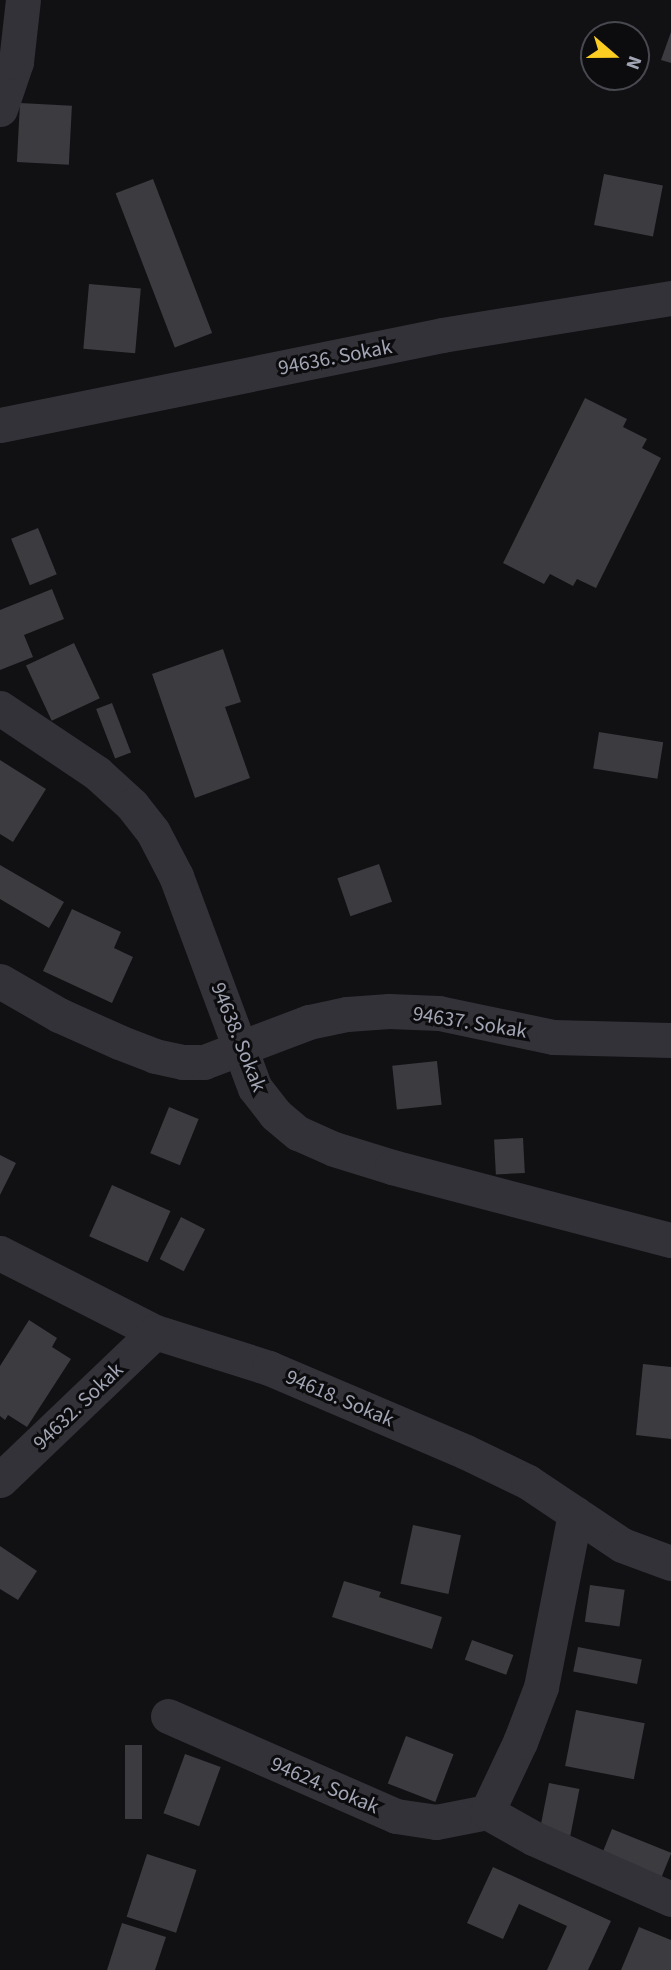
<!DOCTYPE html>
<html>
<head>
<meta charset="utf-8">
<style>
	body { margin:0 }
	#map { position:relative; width:671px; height:1970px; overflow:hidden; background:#111113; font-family:"Source Sans 3",sans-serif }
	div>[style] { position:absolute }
	.building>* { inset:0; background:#3b3b40; transform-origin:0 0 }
	.minor>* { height:35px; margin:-17.5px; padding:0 17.5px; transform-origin:17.5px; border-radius:17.5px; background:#323238 }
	span { translate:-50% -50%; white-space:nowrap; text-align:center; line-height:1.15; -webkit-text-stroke:6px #0c0c0e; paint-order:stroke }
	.street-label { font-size:21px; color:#a2a5b4 }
	.north { position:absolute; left:580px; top:21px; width:70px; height:70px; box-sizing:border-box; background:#0c0c0e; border:2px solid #484950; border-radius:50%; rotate:110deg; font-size:19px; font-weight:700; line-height:28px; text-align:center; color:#a2a5b4 }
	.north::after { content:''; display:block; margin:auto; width:24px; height:32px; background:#fbcc21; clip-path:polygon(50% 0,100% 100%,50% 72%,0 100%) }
</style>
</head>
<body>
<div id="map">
	<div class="building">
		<i style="clip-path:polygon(671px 32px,671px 63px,661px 60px)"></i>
		<i style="left:20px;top:103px;width:52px;height:59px;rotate:3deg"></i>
		<i style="left:604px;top:174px;width:60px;height:52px;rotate:11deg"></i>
		<i style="left:153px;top:179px;width:165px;height:40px;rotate:69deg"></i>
		<i style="left:89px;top:284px;width:52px;height:65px;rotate:5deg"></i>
		<i style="clip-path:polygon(585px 398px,627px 419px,623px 427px,647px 439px,642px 448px,661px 458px,596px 588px,577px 579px,573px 586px,550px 574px,544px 584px,503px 563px)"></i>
		<i style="left:38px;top:528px;width:50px;height:29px;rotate:68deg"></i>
		<i style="clip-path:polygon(52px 589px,64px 619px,24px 635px,33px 657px,0 670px,0 610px)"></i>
		<i style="left:74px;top:643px;width:61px;height:53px;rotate:65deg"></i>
		<i style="clip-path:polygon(223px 649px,241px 702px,225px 707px,250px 778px,195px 798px,152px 674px)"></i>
		<i style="left:112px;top:703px;width:53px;height:17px;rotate:69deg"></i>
		<i style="left:599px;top:732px;width:65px;height:37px;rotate:9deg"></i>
		<i style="clip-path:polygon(0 760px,46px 789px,13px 842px,0 834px)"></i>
		<i style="left:379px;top:864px;width:40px;height:44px;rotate:71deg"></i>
		<i style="clip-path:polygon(0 865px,64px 902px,49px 928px,0 899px)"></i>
		<i style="clip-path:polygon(72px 909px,121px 932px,114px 948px,133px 957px,112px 1003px,43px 971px)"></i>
		<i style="left:437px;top:1061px;width:44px;height:45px;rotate:84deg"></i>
		<i style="left:169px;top:1107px;width:32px;height:50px;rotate:22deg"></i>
		<i style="left:523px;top:1138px;width:35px;height:29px;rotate:87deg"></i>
		<i style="clip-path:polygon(0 1155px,16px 1163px,0 1195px)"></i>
		<i style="left:112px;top:1185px;width:64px;height:56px;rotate:24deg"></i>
		<i style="left:181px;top:1217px;width:27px;height:47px;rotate:27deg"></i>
		<i style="clip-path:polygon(29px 1320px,57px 1338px,52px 1347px,71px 1359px,27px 1427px,8px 1415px,5px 1420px,0 1416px,0 1366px)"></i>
		<i style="clip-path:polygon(643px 1364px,671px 1367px,671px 1439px,636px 1435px)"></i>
		<i style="left:413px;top:1525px;width:49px;height:60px;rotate:12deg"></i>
		<i style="clip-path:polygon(0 1546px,37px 1571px,18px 1600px,0 1589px)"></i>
		<i style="clip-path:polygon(344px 1581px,381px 1592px,379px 1597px,442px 1617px,432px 1649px,332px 1617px)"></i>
		<i style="left:590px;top:1585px;width:35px;height:37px;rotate:8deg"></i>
		<i style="left:472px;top:1640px;width:44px;height:21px;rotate:20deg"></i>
		<i style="left:578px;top:1647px;width:65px;height:25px;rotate:11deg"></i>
		<i style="left:576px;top:1710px;width:70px;height:57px;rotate:11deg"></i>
		<i style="left:406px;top:1736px;width:51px;height:51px;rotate:21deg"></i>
		<i style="left:125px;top:1745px;width:17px;height:74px"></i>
		<i style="left:185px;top:1754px;width:38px;height:63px;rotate:20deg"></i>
		<i style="left:549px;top:1783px;width:31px;height:48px;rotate:11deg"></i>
		<i style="left:612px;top:1829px;width:64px;height:36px;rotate:22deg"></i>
		<i style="left:147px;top:1854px;width:52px;height:66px;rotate:18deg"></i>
		<i style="clip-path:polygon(493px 1867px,611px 1921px,588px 1970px,547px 1970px,567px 1926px,519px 1904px,503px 1939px,467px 1923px)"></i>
		<i style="clip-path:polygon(122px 1923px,166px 1937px,155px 1970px,107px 1970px)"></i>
		<i style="clip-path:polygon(639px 1927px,671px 1940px,671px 1970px,621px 1970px)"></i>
	</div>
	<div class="minor">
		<i style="left:0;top:109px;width:50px;rotate:-71.2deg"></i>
		<i style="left:16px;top:62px;width:62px;rotate:-83.6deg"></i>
		<i style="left:0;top:425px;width:451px;rotate:-11.5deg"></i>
		<i style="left:442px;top:335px;width:232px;rotate:-9.2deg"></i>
		<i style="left:0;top:708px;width:117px;rotate:33.8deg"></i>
		<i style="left:97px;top:773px;width:47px;rotate:42.4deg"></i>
		<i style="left:132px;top:805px;width:34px;rotate:52deg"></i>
		<i style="left:153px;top:832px;width:50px;rotate:62.4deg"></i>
		<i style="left:176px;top:876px;width:226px;rotate:69.6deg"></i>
		<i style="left:255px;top:1088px;width:33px;rotate:52deg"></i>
		<i style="left:275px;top:1114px;width:30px;rotate:40deg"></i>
		<i style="left:298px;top:1133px;width:39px;rotate:24deg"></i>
		<i style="left:334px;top:1149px;width:61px;rotate:17.2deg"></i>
		<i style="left:392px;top:1167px;width:288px;rotate:14.7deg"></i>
		<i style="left:0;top:981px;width:68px;rotate:30deg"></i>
		<i style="left:59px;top:1015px;width:66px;rotate:24.2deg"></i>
		<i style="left:119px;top:1042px;width:39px;rotate:21deg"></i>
		<i style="left:155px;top:1056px;width:29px;rotate:12deg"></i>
		<i style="left:183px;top:1062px;width:21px"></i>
		<i style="left:204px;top:1062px;width:112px;rotate:-20.9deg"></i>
		<i style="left:309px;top:1022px;width:39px;rotate:-12deg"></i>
		<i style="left:347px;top:1014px;width:42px;rotate:-4.1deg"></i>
		<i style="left:389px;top:1011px;width:50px;rotate:2.3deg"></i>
		<i style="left:439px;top:1013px;width:116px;rotate:11.9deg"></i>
		<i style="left:553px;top:1037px;width:118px;rotate:1.5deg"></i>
		<i style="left:0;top:1253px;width:174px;rotate:27deg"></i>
		<i style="left:155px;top:1332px;width:120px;rotate:17.5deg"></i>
		<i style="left:269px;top:1368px;width:214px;rotate:23.1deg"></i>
		<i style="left:466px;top:1452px;width:69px;rotate:25.8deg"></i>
		<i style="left:528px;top:1482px;width:113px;rotate:33.8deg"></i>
		<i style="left:622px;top:1545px;width:52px;rotate:20.2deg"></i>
		<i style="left:0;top:1480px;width:214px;rotate:-43.7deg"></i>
		<i style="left:168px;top:1716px;width:249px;rotate:23.7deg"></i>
		<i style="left:396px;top:1816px;width:40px;rotate:8.5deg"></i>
		<i style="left:436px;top:1822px;width:52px;rotate:-11.1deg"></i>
		<i style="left:487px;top:1812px;width:53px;rotate:29.5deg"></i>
		<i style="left:533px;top:1838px;width:151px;rotate:23.8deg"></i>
		<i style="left:487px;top:1812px;width:77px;rotate:-64.8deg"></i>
		<i style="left:520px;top:1742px;width:59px;rotate:-69.1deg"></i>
		<i style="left:541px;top:1687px;width:177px;rotate:-78.9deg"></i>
	</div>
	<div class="street-label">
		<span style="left:335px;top:357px;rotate:-11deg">94636. Sokak</span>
		<span style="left:470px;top:1022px;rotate:9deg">94637. Sokak</span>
		<span style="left:239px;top:1037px;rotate:68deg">94638. Sokak</span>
		<span style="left:340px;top:1398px;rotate:23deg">94618. Sokak</span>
		<span style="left:78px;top:1406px;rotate:-44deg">94632. Sokak</span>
		<span style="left:325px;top:1785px;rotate:23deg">94624. Sokak</span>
	</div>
	<div class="north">N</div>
</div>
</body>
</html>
